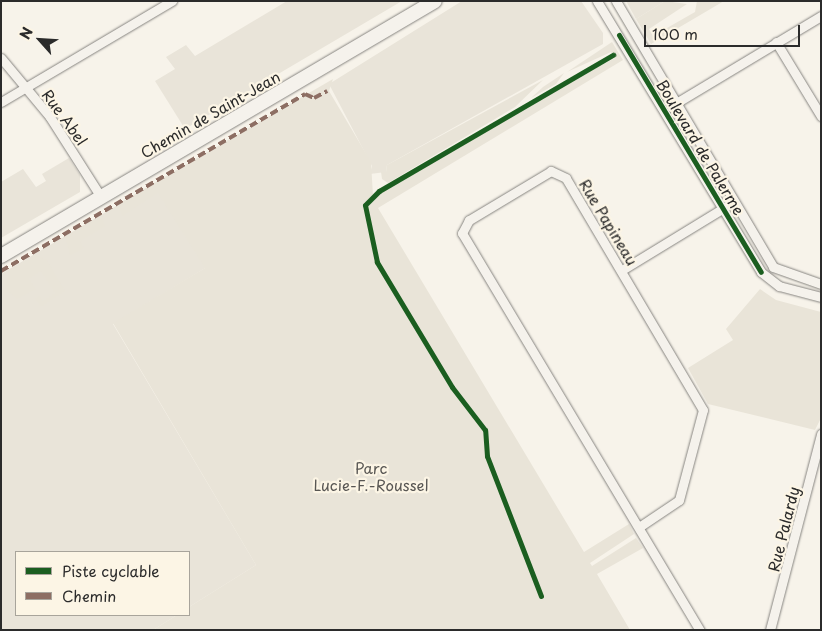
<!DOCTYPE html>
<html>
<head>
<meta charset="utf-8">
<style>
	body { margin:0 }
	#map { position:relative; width:822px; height:631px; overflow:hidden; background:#f7f3ea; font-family:"Playpen Sans",sans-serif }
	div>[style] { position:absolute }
	.built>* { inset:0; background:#e9e4d9 }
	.green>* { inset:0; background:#e9e4d8 }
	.roads { filter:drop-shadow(0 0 1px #878581) drop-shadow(0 0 1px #878581) }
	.street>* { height:9px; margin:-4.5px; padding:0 4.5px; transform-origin:4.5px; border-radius:4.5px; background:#f5f2ec }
	.primary>* { height:14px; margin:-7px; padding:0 7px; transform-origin:7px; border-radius:7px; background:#f5f2ec }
	.quiet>* { height:4px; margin-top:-2px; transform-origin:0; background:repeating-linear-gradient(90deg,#8d6e63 0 8px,transparent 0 12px) }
	.cycleway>* { height:5px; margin:-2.5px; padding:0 2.5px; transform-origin:2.5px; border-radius:2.5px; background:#1b5e20 }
	span { translate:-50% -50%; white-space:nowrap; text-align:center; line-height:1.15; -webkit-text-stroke:4.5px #fcf5e5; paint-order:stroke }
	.street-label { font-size:15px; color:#2b2b2b }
	.park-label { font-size:15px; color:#585653 }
	.frame { position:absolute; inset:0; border:2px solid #2b2b2b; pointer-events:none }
	.legend { position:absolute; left:15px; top:551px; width:175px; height:65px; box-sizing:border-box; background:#fcf5e5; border:1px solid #a8a49b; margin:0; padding:6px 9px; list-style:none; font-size:15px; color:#2b2b2b }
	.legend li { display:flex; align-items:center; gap:10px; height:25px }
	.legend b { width:25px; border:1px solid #a8a49b }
	.north { position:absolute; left:15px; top:15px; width:50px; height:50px; -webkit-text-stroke:4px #fcf5e5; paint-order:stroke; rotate:296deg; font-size:14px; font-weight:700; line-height:20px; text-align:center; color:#2b2b2b }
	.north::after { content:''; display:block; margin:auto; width:18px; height:22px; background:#2b2b2b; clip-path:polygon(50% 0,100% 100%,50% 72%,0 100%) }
	.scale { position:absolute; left:644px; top:25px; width:156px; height:22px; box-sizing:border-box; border:2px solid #2b2b2b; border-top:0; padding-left:6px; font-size:15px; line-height:18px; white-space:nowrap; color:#2b2b2b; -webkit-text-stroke:4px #fcf5e5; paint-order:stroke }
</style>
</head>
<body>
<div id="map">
	<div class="built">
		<i style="clip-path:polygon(287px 1px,402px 1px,185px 129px,155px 81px,175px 69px,166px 57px,186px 45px,195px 56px)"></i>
		<i style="clip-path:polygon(462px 1px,581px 1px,603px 33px,603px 44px,387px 165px,386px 172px,370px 174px,372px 166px,329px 84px)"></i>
		<i style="clip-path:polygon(626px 1px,665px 1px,636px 19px)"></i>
		<i style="clip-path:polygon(69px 158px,80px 175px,80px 192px,1px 238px,1px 182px,23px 169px,36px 187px,46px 181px,42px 174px)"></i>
		<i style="clip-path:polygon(155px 183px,207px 267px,113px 324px,256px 565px,189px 607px,189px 552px,16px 552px,16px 615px,177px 615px,153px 630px,1px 630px,1px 274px)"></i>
	</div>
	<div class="green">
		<i style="clip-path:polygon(665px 1px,687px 4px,649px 29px,653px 36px,695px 12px,697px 1px,724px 1px,651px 44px,636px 19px)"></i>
		<i style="clip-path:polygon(612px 42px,623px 60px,378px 208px,584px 552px,629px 524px,634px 534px,590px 563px,592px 566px,636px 538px,643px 548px,597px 574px,630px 630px,153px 630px,177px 615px,189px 615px,189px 607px,256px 565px,113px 323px,205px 268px,158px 193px,122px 216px,118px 204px,333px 79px,329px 91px,371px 162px,373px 196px,518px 110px,615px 58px,611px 52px,567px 72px)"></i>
		<i style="clip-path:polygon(564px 73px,556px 84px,531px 98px,543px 87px)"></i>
		<i style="clip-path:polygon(543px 80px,515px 107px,388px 183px,382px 179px,381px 172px,386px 172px,387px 165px)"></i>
		<i style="clip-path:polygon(101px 217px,105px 226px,80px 241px,84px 248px,70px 255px,65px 236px)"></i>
		<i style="clip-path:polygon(36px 255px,47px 260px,65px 291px,41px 307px,35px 299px,40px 296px,43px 301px,55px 293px,41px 271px,29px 279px,36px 289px,17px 299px,5px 288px,9px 270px)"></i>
		<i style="clip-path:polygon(760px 289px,776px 300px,821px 312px,821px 418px,815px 430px,708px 404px,688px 368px,733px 340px,726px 329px)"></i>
	</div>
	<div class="roads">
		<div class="street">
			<i style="left:597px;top:1px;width:317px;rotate:58.8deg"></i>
			<i style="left:761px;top:272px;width:23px;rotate:38deg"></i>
			<i style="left:779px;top:286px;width:43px;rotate:14.7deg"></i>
			<i style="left:616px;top:1px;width:309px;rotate:59.4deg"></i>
			<i style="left:773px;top:267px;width:51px;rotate:19.5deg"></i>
			<i style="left:776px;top:42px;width:87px;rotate:58.7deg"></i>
			<i style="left:1px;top:58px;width:77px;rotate:50.3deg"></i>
			<i style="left:50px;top:117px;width:95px;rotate:57.5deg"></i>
			<i style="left:1px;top:102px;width:199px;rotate:-30.6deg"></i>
			<i style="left:671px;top:106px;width:175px;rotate:-31deg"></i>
			<i style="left:622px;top:270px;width:123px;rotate:-31.4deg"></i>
			<i style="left:639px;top:527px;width:48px;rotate:-34deg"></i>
			<i style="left:679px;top:500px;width:93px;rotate:-75.1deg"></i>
			<i style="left:703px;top:410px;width:269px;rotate:-120.6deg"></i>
			<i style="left:566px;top:178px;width:17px;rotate:-155deg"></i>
			<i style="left:551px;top:171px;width:96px;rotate:149.1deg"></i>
			<i style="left:469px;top:220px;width:15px;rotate:118deg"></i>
			<i style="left:462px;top:233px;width:463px;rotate:59.1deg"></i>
			<i style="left:770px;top:630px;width:203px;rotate:-75.4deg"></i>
		</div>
		<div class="primary">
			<i style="left:1px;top:256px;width:503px;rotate:-30.44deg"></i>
		</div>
	</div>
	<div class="quiet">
		<i style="left:1px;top:271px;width:352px;rotate:-30.2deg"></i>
		<i style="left:305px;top:94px;width:10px;rotate:24deg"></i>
		<i style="left:314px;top:98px;width:15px;rotate:-28deg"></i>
	</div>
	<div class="cycleway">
		<i style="left:619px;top:35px;width:276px;rotate:59.1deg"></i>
		<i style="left:541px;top:596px;width:150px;rotate:-111.1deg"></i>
		<i style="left:487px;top:456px;width:26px;rotate:-94deg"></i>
		<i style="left:485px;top:430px;width:54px;rotate:-127.5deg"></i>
		<i style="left:452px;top:387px;width:146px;rotate:-121deg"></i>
		<i style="left:377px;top:262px;width:58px;rotate:-101.9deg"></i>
		<i style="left:365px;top:205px;width:20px;rotate:-45deg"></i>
		<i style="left:379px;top:191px;width:271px;rotate:-30.2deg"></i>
	</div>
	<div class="street-label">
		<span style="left:210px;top:114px;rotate:-30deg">Chemin de Saint-Jean</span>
		<span style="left:65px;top:117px;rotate:54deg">Rue Abel</span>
		<span style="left:701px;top:147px;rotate:59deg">Boulevard de Palerme</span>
		<span style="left:609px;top:222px;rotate:59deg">Rue Papineau</span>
		<span style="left:783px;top:529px;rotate:-76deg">Rue Palardy</span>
	</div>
	<div class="park-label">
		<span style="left:371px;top:476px">Parc<br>Lucie-F.-Roussel</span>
	</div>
	<div class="frame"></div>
	<ul class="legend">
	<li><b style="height:6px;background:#1b5e20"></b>Piste cyclable</li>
	<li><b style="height:6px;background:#8d6e63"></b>Chemin</li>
	</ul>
	<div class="north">N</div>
	<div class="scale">100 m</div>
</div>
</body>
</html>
